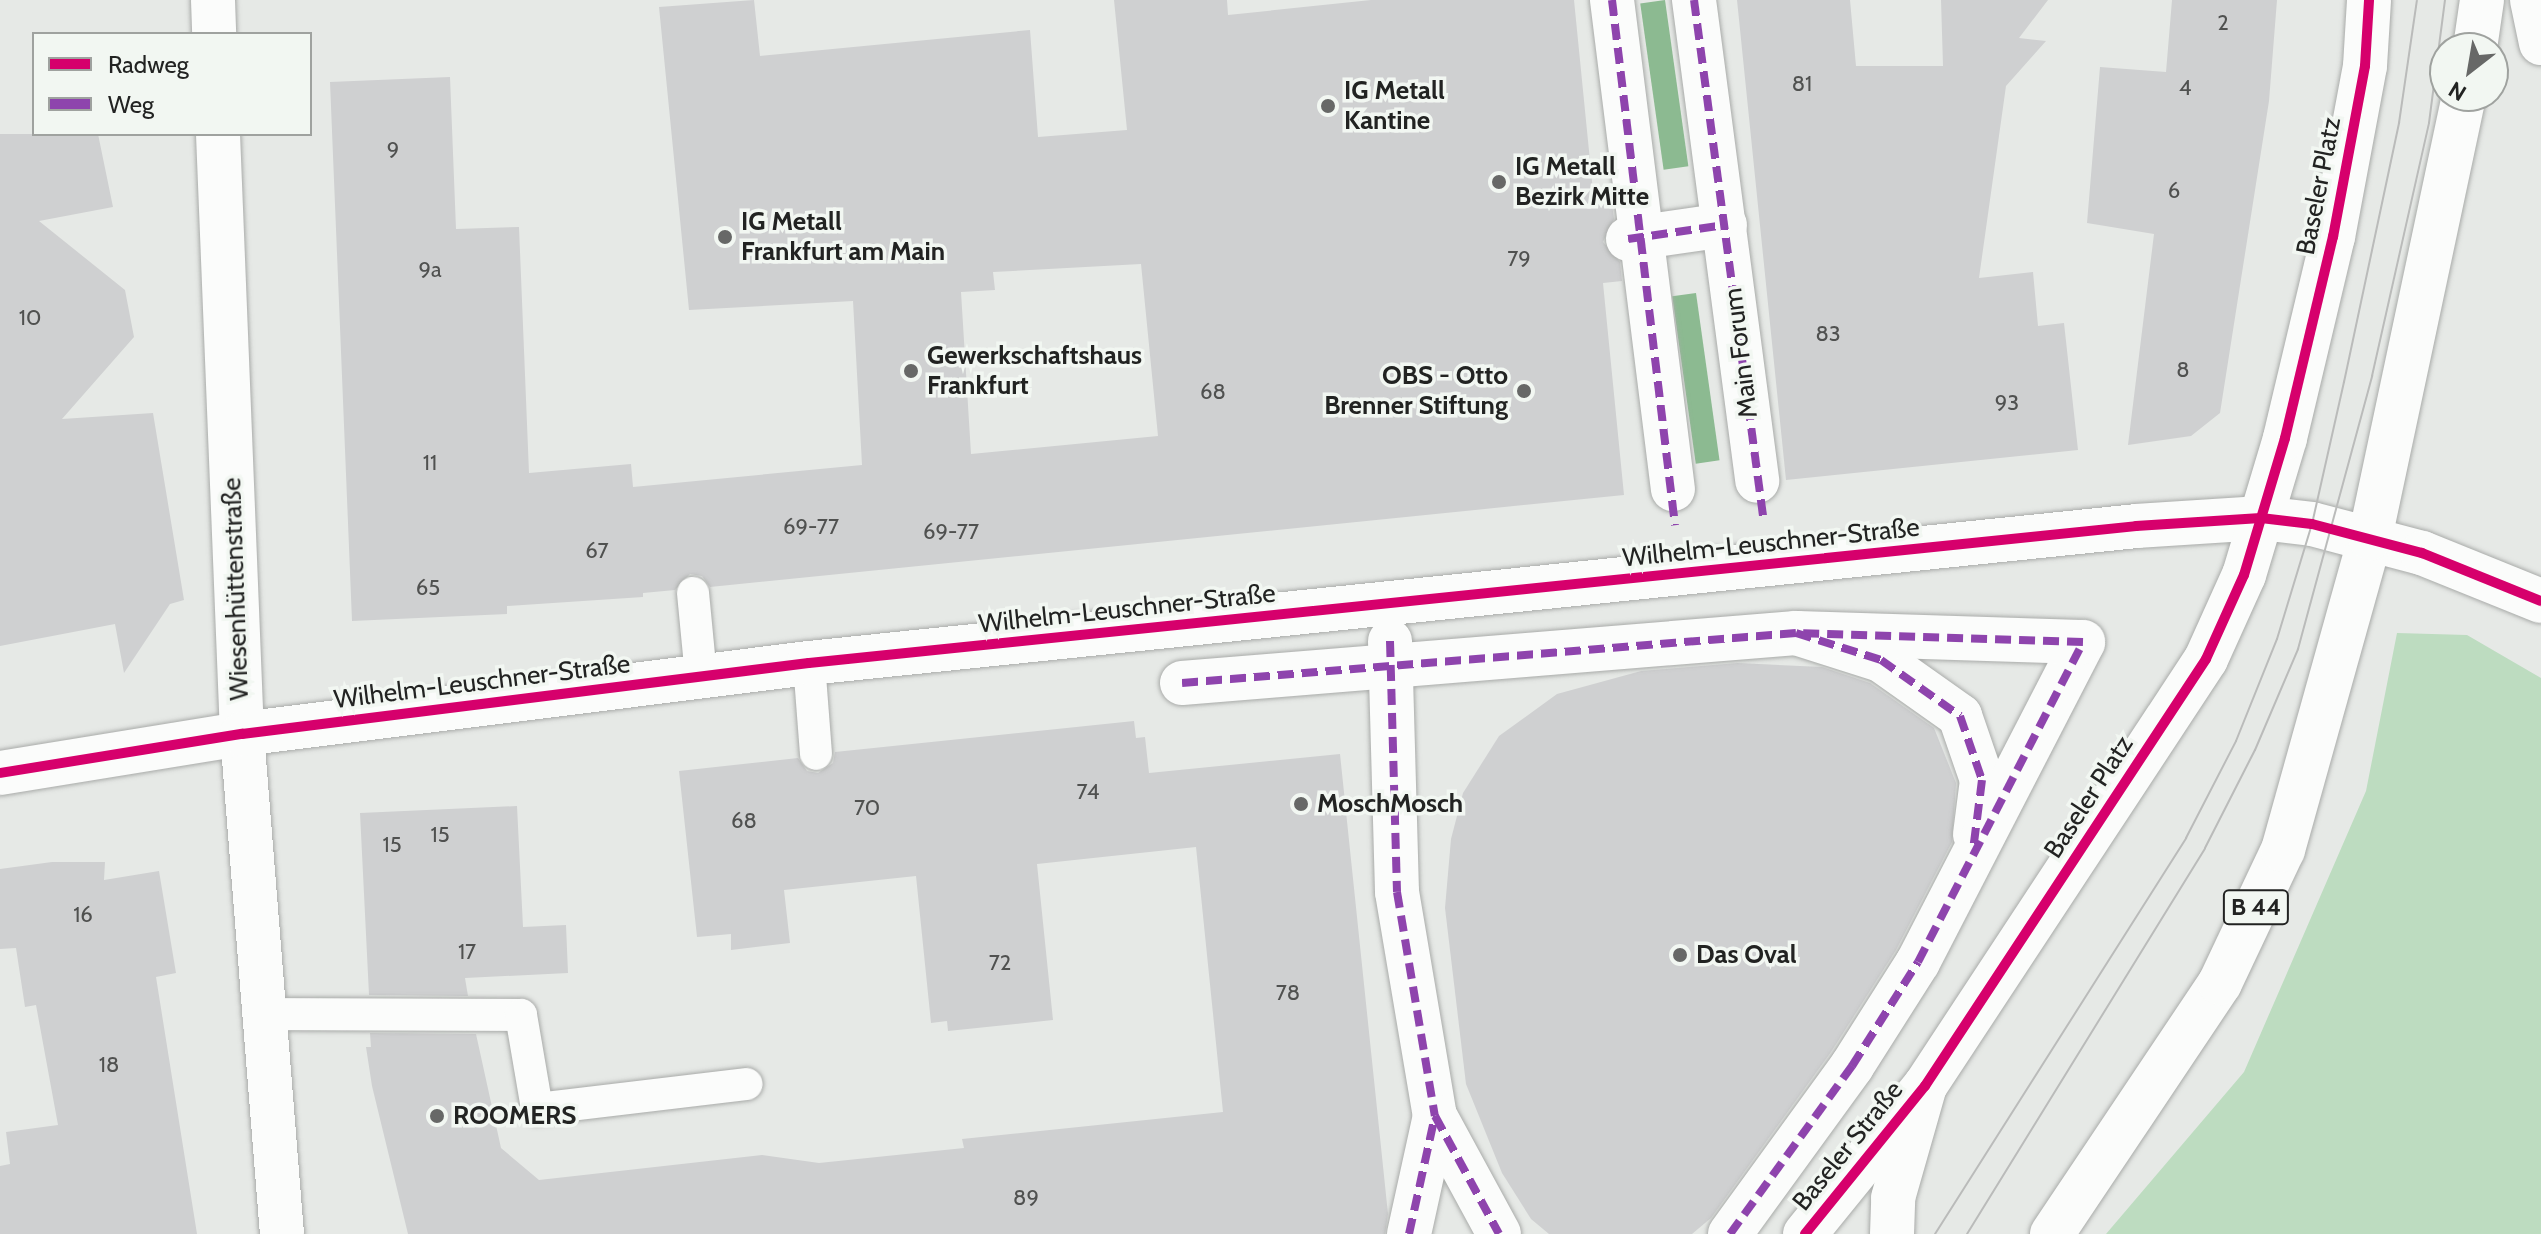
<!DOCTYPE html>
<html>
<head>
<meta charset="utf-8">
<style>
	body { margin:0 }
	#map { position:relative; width:2541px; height:1234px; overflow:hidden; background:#e6e9e6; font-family:Cabin,sans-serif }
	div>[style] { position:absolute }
	.green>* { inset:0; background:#bddcc0 }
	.water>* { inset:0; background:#8cba91; transform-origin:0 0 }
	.building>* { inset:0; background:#cfd0d1 }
	.roads { filter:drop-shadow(0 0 2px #a9aba9) drop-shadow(0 0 2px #a9aba9) }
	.lane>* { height:32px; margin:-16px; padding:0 16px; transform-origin:16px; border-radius:16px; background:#fbfcfb }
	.street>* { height:44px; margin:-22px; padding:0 22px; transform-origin:22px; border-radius:22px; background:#fbfcfb }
	.secondary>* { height:44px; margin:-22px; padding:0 22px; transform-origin:22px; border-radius:22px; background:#fbfcfb }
	.primary>* { height:44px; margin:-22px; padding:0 22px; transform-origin:22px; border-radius:22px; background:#fbfcfb }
	.tram>* { height:2px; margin:-1px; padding:0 1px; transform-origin:1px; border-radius:1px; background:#babbba }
	.quiet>* { height:8px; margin-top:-4px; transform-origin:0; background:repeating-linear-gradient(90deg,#8e44ad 0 16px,transparent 0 24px) }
	.cycleway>* { height:10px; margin:-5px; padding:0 5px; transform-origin:5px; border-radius:5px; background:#d6006c }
	.dots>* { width:22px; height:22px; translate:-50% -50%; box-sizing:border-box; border:4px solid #f2f7f2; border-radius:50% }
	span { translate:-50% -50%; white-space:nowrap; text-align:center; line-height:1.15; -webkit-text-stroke:7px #f2f7f2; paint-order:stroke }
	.number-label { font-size:22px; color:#505150 }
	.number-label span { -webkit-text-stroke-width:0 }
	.shield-label span { padding:2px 6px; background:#f2f7f2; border:2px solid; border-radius:6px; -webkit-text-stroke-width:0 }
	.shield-label { font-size:24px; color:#222322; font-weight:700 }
	.poi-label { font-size:26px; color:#222322; font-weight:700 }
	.left { translate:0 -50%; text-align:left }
	.right { translate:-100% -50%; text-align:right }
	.street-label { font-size:26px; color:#222322 }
	.legend { position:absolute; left:32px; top:32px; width:280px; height:104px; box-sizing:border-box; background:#f2f7f2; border:2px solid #9fa29f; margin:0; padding:10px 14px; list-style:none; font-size:24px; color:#222322 }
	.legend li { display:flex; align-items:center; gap:16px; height:40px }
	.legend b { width:40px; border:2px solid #9fa29f }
	.north { position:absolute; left:2429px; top:32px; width:80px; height:80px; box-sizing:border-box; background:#f2f7f2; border:2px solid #9fa29f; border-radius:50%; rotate:211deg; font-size:22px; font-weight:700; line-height:32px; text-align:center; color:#222322 }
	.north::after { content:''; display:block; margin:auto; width:28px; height:36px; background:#676867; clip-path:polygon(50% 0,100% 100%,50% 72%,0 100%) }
</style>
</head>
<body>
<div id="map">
	<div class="green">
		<i style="clip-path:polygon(2397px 633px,2467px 635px,2541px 678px,2541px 1234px,2106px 1234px,2244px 1072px,2366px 791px)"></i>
	</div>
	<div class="water">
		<i style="left:1665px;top:0;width:168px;height:25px;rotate:82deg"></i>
		<i style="left:1696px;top:293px;width:169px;height:24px;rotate:82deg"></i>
	</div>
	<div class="building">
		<i style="clip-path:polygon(evenodd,754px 0,760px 56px,1030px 30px,1038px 137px,1127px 130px,1114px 0,1227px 0,1228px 15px,1371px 0,1574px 0,1593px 191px,1610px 190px,1614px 219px,1603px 242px,1620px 262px,1622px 281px,1603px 283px,1624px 495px,710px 587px,702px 576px,690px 574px,675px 590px,643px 593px,643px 597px,507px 606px,507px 614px,352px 621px,330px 82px,450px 77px,456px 229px,519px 227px,529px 473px,631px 464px,633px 487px,862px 465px,853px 301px,689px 310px,659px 7px,754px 0,1141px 264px,1158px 436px,971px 454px,961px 292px,995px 290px,993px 272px,1141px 264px)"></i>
		<i style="clip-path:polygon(1737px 0,1850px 0,1856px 66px,1943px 66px,1941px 0,2048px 0,2019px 38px,2046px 41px,2006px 86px,1979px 278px,2033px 272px,2038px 326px,2064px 323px,2078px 450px,1786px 480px)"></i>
		<i style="clip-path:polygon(2172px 0,2277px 0,2269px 101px,2220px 413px,2191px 436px,2128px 445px,2154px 234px,2087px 223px,2100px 67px,2166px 72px)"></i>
		<i style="clip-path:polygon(0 134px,98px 134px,113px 207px,39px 221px,125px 290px,134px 337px,62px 419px,153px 413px,184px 600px,170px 604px,124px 673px,115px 624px,0 646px)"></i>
		<i style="clip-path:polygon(1738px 663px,1822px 667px,1870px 683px,1934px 728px,1956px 783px,1952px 842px,1896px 950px,1831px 1052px,1711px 1218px,1692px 1234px,1549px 1234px,1531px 1219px,1502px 1173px,1466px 1084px,1445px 908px,1451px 839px,1463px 793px,1499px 736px,1557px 694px,1641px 671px)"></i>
		<i style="clip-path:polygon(1134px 721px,1136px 738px,1145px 737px,1149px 773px,1340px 754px,1388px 1214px,1385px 1234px,408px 1234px,372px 1086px,366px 1047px,371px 1047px,370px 1033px,476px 1034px,501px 1148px,539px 1180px,762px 1155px,819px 1163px,964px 1148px,962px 1139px,1223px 1112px,1196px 847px,1037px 864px,1053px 1020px,948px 1031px,947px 1021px,931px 1023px,916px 876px,784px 890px,790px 943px,731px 950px,731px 934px,697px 937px,679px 771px,798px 758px,807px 771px,818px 773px,833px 763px,835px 752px)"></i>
		<i style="clip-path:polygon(517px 806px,523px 927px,566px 925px,568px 973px,465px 978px,468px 996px,369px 995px,360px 813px)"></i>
		<i style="clip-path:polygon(52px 862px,105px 862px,104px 880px,159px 871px,176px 973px,156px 977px,197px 1234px,0 1234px,0 1166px,10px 1164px,6px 1132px,58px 1125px,36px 1005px,25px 1007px,16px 948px,0 949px,0 869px)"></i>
	</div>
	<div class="roads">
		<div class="lane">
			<i style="left:693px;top:593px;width:83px;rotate:84.5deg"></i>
			<i style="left:809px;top:663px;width:91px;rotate:85.6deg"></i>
			<i style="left:264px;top:1014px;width:257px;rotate:0.2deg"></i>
			<i style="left:521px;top:1015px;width:95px;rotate:80.3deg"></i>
			<i style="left:537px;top:1109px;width:211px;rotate:-6.8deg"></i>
		</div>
		<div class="street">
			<i style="left:213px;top:0;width:34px;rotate:88deg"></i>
			<i style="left:1612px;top:0;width:493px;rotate:82.9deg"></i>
			<i style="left:1694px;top:0;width:485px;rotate:82.5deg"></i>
			<i style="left:218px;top:134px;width:600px;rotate:87.71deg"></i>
			<i style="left:242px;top:734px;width:502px;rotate:85.43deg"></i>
			<i style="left:1628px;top:239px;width:98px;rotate:-8.2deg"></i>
			<i style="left:1390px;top:641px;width:251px;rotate:88.4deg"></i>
			<i style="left:1397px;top:892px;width:227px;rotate:80.4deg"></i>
			<i style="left:1435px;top:1116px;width:134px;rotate:61.5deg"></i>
			<i style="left:1182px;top:683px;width:616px;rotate:-4.66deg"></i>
			<i style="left:1796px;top:633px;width:89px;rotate:17.6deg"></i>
			<i style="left:1881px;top:660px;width:97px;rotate:35.3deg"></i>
			<i style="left:1960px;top:716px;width:68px;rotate:71deg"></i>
			<i style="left:1982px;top:780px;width:55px;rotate:97.3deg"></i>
			<i style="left:1409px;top:1234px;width:121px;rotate:-77.6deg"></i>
			<i style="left:1730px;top:1234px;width:208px;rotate:-54deg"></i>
			<i style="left:1852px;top:1066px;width:123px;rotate:-57.6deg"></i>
			<i style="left:1918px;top:962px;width:360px;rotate:-62.7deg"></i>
			<i style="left:2083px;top:642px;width:287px;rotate:-178.2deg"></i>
		</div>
		<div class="secondary">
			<i style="left:2532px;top:0;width:44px;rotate:78.2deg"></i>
			<i style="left:0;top:773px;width:245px;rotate:-9.2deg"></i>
			<i style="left:242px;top:734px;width:571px;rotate:-7.14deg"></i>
			<i style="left:809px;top:663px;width:1334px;rotate:-5.89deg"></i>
			<i style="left:2136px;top:526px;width:125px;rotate:-3.7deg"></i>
			<i style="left:2261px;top:518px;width:51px;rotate:6.7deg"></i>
			<i style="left:2312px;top:524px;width:114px;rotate:14.8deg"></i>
			<i style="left:2422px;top:553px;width:128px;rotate:22deg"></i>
			<i style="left:1892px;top:1234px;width:36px;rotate:-88deg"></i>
			<i style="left:1893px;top:1198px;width:116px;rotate:-74.1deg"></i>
		</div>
		<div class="primary">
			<i style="left:2475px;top:48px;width:49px;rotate:-81.7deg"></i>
			<i style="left:1805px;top:1234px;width:191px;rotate:-51deg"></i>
			<i style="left:1925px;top:1086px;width:511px;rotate:-56.65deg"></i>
			<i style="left:2206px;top:659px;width:92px;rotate:-65.7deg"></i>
			<i style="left:2244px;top:575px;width:143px;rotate:-73.3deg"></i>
			<i style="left:2285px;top:438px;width:207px;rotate:-76.6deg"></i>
			<i style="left:2333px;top:237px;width:174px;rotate:-79.4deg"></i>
			<i style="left:2365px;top:66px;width:66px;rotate:-86.5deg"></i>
			<i style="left:2052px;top:1234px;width:302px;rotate:-56.2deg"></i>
			<i style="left:2220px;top:983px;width:147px;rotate:-64.7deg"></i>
			<i style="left:2283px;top:850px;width:324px;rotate:-74.4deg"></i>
			<i style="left:2370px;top:538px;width:452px;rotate:-78deg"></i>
		</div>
	</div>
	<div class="tram">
		<i style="left:1935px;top:1234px;width:469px;rotate:-57.6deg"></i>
		<i style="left:2186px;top:838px;width:109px;rotate:-62.7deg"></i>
		<i style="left:2236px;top:741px;width:110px;rotate:-68.1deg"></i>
		<i style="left:2277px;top:639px;width:120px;rotate:-73.1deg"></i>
		<i style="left:2312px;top:524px;width:146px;rotate:-77.3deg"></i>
		<i style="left:2344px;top:382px;width:265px;rotate:-78deg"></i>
		<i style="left:2399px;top:123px;width:124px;rotate:-81.7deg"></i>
		<i style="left:1967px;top:1234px;width:453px;rotate:-58.3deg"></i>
		<i style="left:2205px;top:848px;width:110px;rotate:-63deg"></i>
		<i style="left:2255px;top:750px;width:110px;rotate:-66.9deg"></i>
		<i style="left:2298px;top:649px;width:283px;rotate:-74.8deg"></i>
		<i style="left:2372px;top:376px;width:259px;rotate:-77.3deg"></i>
		<i style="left:2429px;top:123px;width:124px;rotate:-82.6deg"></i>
	</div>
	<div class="quiet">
		<i style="left:1612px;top:0;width:529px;rotate:83.16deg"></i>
		<i style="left:1694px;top:0;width:521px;rotate:82.38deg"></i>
		<i style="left:1628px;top:239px;width:98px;rotate:-8.2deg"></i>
		<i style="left:1390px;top:641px;width:251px;rotate:88.4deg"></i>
		<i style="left:1397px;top:892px;width:227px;rotate:80.4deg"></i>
		<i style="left:1435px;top:1116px;width:134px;rotate:61.5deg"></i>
		<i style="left:1182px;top:683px;width:616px;rotate:-4.66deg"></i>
		<i style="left:1796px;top:633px;width:89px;rotate:17.6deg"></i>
		<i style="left:1881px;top:660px;width:97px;rotate:35.3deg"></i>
		<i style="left:1960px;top:716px;width:68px;rotate:71deg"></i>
		<i style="left:1982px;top:780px;width:71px;rotate:97.3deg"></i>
		<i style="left:1409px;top:1234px;width:121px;rotate:-77.6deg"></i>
		<i style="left:1730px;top:1234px;width:208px;rotate:-54deg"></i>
		<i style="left:1852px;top:1066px;width:123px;rotate:-57.6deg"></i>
		<i style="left:1918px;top:962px;width:360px;rotate:-62.7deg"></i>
		<i style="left:2083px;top:642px;width:287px;rotate:-178.2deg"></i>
	</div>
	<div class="cycleway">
		<i style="left:0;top:773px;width:245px;rotate:-9.2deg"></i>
		<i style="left:242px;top:734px;width:571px;rotate:-7.14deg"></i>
		<i style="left:809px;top:663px;width:1334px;rotate:-5.89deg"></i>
		<i style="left:2136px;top:526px;width:125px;rotate:-3.7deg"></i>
		<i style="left:2261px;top:518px;width:51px;rotate:6.7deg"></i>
		<i style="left:2312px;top:524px;width:114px;rotate:14.8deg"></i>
		<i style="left:2422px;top:553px;width:128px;rotate:22deg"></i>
		<i style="left:1805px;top:1234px;width:191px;rotate:-51deg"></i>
		<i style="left:1925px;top:1086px;width:511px;rotate:-56.65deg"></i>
		<i style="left:2206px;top:659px;width:92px;rotate:-65.7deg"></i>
		<i style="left:2244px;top:575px;width:143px;rotate:-73.3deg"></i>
		<i style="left:2285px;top:438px;width:207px;rotate:-76.6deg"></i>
		<i style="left:2333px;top:237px;width:174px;rotate:-79.4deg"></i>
		<i style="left:2365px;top:66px;width:66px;rotate:-86.5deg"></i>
	</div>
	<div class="dots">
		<i style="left:1328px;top:106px;background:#676867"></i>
		<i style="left:1499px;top:182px;background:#676867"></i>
		<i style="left:725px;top:237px;background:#676867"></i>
		<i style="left:911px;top:371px;background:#676867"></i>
		<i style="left:1524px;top:391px;background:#676867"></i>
		<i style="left:1301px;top:804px;background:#676867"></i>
		<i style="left:1680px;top:955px;background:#676867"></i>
		<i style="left:437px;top:1116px;background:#676867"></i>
	</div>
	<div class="number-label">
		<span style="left:2223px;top:23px">2</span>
		<span style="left:1802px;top:84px">81</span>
		<span style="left:2185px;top:88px">4</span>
		<span style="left:393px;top:150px">9</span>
		<span style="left:2174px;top:191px">6</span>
		<span style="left:1519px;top:259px">79</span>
		<span style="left:430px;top:270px">9a</span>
		<span style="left:30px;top:318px">10</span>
		<span style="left:1828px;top:334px">83</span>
		<span style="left:2183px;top:370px">8</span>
		<span style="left:1213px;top:392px">68</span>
		<span style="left:2007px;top:403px">93</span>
		<span style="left:430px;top:463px">11</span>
		<span style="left:811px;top:527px">69-77</span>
		<span style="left:951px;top:532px">69-77</span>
		<span style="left:597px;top:551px">67</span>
		<span style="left:428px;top:588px">65</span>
		<span style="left:1088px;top:792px">74</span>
		<span style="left:867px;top:808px">70</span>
		<span style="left:744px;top:821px">68</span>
		<span style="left:440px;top:835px">15</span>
		<span style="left:392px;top:845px">15</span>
		<span style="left:83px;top:915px">16</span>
		<span style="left:467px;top:952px">17</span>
		<span style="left:1000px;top:963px">72</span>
		<span style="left:1288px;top:993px">78</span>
		<span style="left:109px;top:1065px">18</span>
		<span style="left:1026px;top:1198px">89</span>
	</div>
	<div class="shield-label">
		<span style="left:2256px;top:907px">B 44</span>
	</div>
	<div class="poi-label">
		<span class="left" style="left:1344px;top:106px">IG Metall<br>Kantine</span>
		<span class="left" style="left:1515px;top:182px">IG Metall<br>Bezirk Mitte</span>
		<span class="left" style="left:741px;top:237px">IG Metall<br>Frankfurt am Main</span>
		<span class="left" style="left:927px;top:371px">Gewerkschaftshaus<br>Frankfurt</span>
		<span class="right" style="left:1508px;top:391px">OBS - Otto<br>Brenner Stiftung</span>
		<span class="left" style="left:1317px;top:804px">MoschMosch</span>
		<span class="left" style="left:1696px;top:955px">Das Oval</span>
		<span class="left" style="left:453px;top:1116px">ROOMERS</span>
	</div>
	<div class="street-label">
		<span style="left:2319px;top:186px;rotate:-79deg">Baseler Platz</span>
		<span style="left:1741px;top:353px;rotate:-97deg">Main Forum</span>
		<span style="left:1771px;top:543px;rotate:-6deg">Wilhelm-Leuschner-Straße</span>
		<span style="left:236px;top:589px;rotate:-92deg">Wiesenhüttenstraße</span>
		<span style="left:1127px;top:609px;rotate:-6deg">Wilhelm-Leuschner-Straße</span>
		<span style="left:482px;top:682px;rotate:-7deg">Wilhelm-Leuschner-Straße</span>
		<span style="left:2089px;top:797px;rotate:-57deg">Baseler Platz</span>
		<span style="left:1848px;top:1146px;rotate:-51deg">Baseler Straße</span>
	</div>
	<ul class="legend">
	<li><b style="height:10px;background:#d6006c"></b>Radweg</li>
	<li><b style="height:10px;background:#8e44ad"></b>Weg</li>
	</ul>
	<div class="north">N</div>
</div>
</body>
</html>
